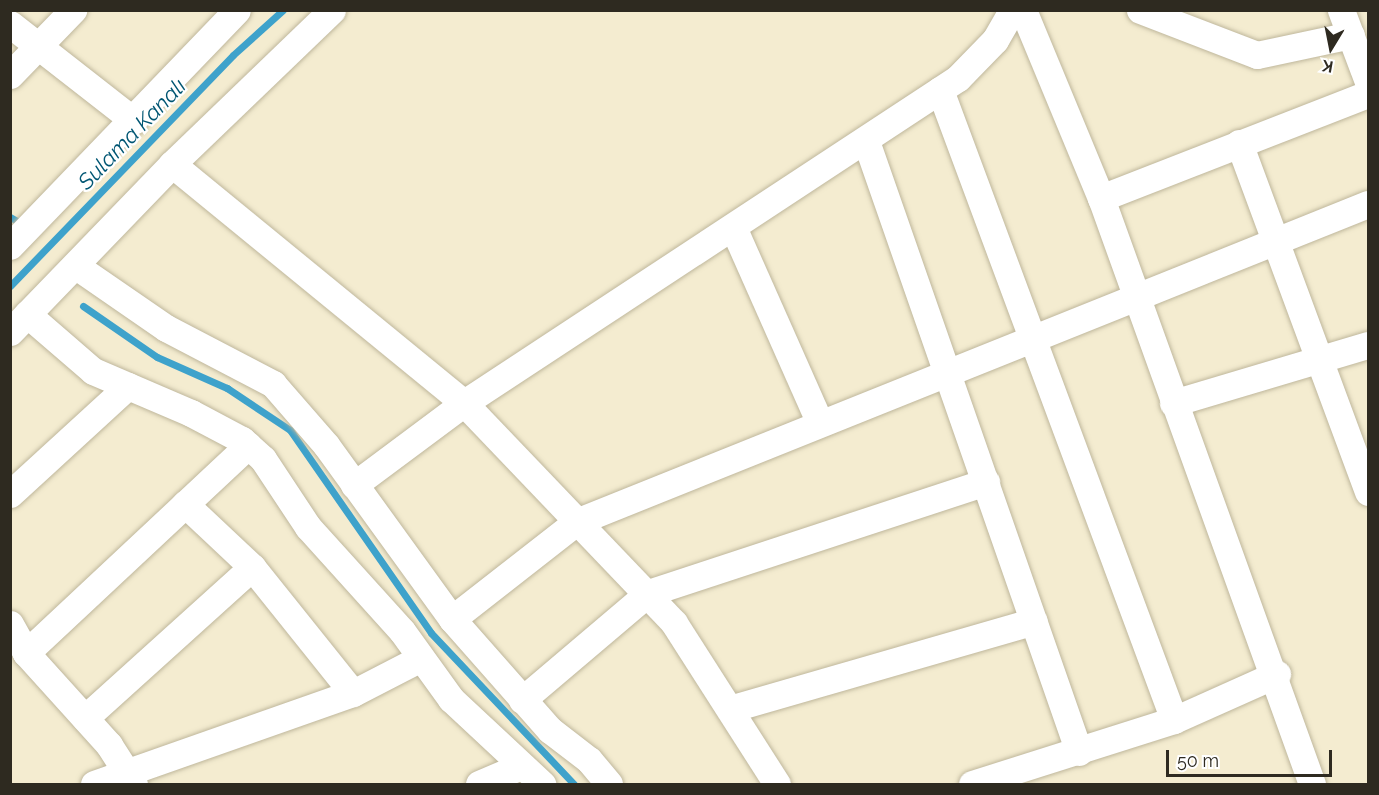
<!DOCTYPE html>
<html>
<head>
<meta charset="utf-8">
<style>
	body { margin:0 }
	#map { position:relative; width:1379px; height:795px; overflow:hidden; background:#f4ecd0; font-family:Raleway,sans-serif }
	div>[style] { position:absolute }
	.stream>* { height:7px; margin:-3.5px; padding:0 3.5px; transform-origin:3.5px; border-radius:3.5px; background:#3ea2cb }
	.roads { filter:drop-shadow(0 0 2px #bfb79c) drop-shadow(0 0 2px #bfb79c) }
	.minor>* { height:27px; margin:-13.5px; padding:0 13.5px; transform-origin:13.5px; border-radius:13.5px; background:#fff }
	span { translate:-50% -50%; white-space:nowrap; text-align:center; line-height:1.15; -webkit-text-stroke:4.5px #fff; paint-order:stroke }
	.water-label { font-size:22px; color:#015673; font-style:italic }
	.frame { position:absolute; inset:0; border:12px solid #2e2a20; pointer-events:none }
	.north { position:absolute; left:1301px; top:18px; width:60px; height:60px; -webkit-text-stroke:4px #fff; paint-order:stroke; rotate:190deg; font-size:16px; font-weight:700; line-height:24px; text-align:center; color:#2e2a20 }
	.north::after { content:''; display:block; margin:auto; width:21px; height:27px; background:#2e2a20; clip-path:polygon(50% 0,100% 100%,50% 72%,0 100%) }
	.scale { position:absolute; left:1166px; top:750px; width:166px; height:27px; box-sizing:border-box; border:3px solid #2e2a20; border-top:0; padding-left:8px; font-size:18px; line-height:21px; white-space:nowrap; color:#2e2a20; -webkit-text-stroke:4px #fff; paint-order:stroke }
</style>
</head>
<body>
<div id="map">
	<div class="stream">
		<i style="left:10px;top:217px;width:8px;rotate:30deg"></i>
		<i style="left:10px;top:286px;width:321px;rotate:-46deg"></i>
		<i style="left:233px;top:55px;width:67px;rotate:-42deg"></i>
		<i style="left:83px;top:306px;width:90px;rotate:34.6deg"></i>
		<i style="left:157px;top:357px;width:77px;rotate:23.9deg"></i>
		<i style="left:227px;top:388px;width:76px;rotate:33.7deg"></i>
		<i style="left:290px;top:430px;width:247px;rotate:55.2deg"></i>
		<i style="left:431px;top:633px;width:208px;rotate:46.6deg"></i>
	</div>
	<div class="roads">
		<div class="minor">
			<i style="left:1023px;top:10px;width:204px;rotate:67.5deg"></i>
			<i style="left:1101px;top:198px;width:623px;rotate:70.2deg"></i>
			<i style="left:1140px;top:10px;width:125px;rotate:21deg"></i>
			<i style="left:1257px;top:55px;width:96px;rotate:-12deg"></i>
			<i style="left:1341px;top:10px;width:77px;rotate:69.4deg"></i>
			<i style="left:10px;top:24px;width:157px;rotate:38deg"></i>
			<i style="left:10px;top:75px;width:91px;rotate:-45.9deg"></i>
			<i style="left:940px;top:90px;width:672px;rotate:69.62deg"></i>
			<i style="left:866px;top:141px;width:647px;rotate:70.78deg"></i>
			<i style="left:1239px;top:143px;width:372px;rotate:69.7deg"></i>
			<i style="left:172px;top:164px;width:377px;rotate:39.3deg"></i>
			<i style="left:464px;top:403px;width:304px;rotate:46.3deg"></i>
			<i style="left:674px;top:623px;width:191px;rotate:57.4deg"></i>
			<i style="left:1101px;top:198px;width:287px;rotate:-21.3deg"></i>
			<i style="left:733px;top:227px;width:214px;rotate:66.1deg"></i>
			<i style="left:10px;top:246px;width:327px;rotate:-46.1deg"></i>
			<i style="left:76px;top:266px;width:109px;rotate:34.6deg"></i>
			<i style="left:166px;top:328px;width:121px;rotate:27.6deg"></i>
			<i style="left:273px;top:384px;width:81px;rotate:49deg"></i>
			<i style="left:326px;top:445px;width:215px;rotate:54.1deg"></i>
			<i style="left:452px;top:619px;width:148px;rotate:48.6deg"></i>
			<i style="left:550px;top:730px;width:49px;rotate:37.6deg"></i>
			<i style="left:589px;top:760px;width:31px;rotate:50deg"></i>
			<i style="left:27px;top:314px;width:87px;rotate:40.8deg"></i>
			<i style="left:93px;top:371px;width:107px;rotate:23.2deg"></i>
			<i style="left:191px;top:413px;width:58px;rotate:27.9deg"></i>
			<i style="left:242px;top:440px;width:28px;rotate:42deg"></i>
			<i style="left:263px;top:459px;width:82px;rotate:56.5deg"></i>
			<i style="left:308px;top:527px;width:140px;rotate:47.9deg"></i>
			<i style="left:402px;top:631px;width:84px;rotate:54.2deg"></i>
			<i style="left:451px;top:699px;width:125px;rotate:43deg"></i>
			<i style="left:10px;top:332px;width:233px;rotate:-46deg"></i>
			<i style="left:172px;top:164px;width:222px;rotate:-43.9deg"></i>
			<i style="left:1173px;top:403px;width:203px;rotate:-16.6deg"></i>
			<i style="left:354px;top:485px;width:137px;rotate:-36.7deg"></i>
			<i style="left:464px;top:403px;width:591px;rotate:-33.34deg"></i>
			<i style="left:958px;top:78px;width:53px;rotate:-45.8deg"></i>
			<i style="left:995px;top:40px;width:34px;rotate:-60deg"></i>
			<i style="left:10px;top:494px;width:160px;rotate:-42.5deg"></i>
			<i style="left:185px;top:504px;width:92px;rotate:43.2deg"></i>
			<i style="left:252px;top:567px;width:161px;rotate:51.3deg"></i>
			<i style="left:452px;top:619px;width:157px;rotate:-38deg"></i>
			<i style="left:576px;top:522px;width:853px;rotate:-21.88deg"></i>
			<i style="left:10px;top:624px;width:33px;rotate:61deg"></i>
			<i style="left:26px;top:653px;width:124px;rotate:47.9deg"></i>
			<i style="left:109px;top:745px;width:46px;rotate:57.3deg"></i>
			<i style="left:26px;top:653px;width:304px;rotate:-43.1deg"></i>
			<i style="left:522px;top:700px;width:165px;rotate:-40.3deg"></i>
			<i style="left:648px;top:593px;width:356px;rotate:-18.2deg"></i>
			<i style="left:733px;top:708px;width:313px;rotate:-16.1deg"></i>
			<i style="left:85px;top:718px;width:225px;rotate:-42.1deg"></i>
			<i style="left:94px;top:784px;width:275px;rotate:-19.4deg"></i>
			<i style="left:353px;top:693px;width:76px;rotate:-27.2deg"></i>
			<i style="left:479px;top:784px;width:46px;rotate:-23.2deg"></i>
			<i style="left:972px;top:784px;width:212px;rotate:-17.6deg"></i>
			<i style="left:1174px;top:720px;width:113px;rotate:-24.1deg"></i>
		</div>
	</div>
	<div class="water-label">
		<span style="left:132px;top:134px;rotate:-46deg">Sulama Kanalı</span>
	</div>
	<div class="frame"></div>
	<div class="north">K</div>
	<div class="scale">50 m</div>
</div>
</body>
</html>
